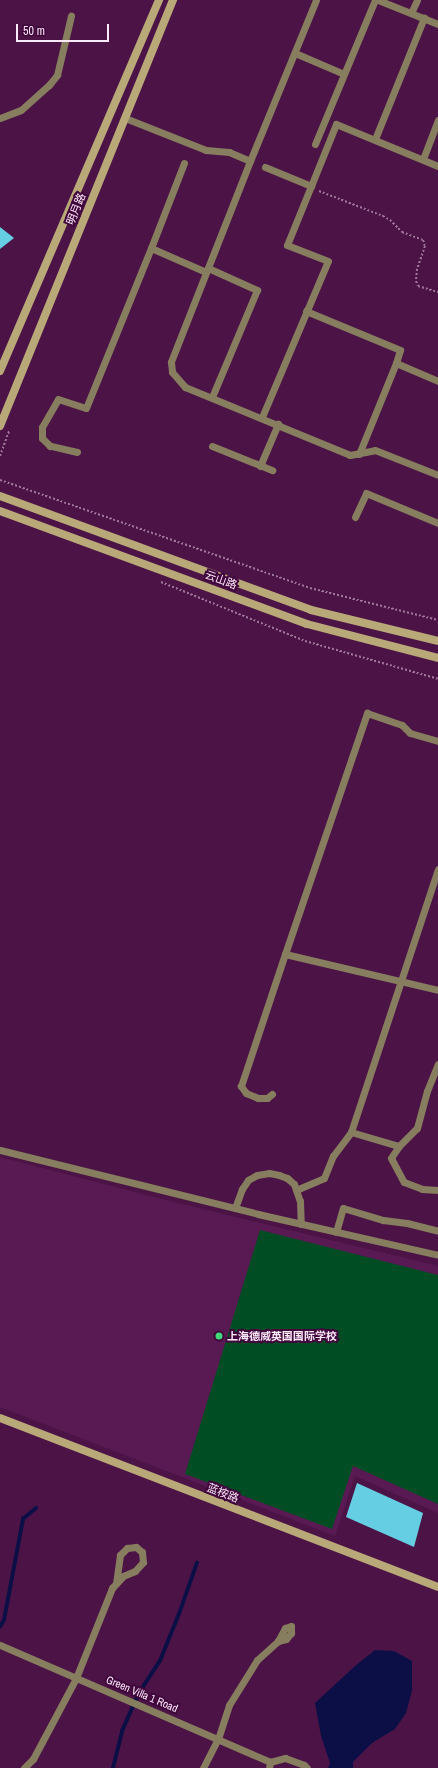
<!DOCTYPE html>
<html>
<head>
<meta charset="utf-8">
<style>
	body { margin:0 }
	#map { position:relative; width:438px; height:1768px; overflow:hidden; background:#4c1446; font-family:"Archivo Narrow","Noto Sans SC",sans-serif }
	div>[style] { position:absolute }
	.built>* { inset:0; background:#591a53 }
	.green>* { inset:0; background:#004d23 }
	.water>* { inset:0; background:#0c0f46 }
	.stream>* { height:3.5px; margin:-1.75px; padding:0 1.75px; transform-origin:1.75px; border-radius:1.75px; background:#0c0f46 }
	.building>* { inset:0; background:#65cee2 }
	.path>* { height:2px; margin-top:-1px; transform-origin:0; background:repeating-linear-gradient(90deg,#9e7799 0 2px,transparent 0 4px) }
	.lane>* { height:7px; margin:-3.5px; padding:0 3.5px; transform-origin:3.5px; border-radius:3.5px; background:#877d5f }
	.secondary>* { height:8px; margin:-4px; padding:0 4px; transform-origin:4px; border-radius:4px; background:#b9a978 }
	.dots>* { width:11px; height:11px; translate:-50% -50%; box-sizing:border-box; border:2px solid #40073c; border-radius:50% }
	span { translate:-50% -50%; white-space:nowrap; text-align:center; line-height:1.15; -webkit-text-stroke:4px #40073c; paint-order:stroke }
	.street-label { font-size:11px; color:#fee9fa }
	.poi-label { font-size:11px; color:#fee9fa; font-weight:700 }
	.left { translate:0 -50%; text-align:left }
	.scale { position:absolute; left:16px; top:24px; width:93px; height:18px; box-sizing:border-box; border:2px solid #fee9fa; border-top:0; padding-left:5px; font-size:12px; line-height:14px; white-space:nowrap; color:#fee9fa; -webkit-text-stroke:3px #40073c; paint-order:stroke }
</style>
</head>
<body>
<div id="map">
	<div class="built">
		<i style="clip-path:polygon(0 1157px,157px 1198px,438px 1266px,438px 1513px,355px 1476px,335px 1536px,0 1407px)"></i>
	</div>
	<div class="green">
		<i style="clip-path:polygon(260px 1230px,438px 1275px,438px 1504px,353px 1466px,332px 1529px,185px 1474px)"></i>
	</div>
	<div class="water">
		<i style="clip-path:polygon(375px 1650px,394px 1651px,412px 1661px,412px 1691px,406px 1713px,395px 1729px,372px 1743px,353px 1762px,353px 1768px,328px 1768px,330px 1763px,321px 1736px,315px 1703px,355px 1666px)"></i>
	</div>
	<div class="stream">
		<i style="left:0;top:1627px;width:8px;rotate:-60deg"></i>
		<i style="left:4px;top:1620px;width:103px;rotate:-79.3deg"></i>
		<i style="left:23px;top:1519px;width:17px;rotate:-40deg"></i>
		<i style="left:113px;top:1768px;width:38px;rotate:-76deg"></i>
		<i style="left:122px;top:1731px;width:42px;rotate:-65.9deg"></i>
		<i style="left:139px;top:1693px;width:38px;rotate:-57deg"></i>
		<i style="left:160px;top:1661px;width:51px;rotate:-68deg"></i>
		<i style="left:179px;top:1614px;width:54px;rotate:-70.6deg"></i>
	</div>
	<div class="building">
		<i style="clip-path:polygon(0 227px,14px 238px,0 249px)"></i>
		<i style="clip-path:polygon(357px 1483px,423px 1513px,414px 1547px,346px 1517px)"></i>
	</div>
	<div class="path">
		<i style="left:319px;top:191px;width:69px;rotate:21.3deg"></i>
		<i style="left:383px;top:216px;width:8px;rotate:30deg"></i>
		<i style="left:390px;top:220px;width:17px;rotate:45deg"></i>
		<i style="left:402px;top:232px;width:22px;rotate:21deg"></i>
		<i style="left:423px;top:240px;width:6px;rotate:72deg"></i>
		<i style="left:425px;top:246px;width:24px;rotate:109deg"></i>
		<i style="left:417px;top:269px;width:12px;rotate:95deg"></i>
		<i style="left:416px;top:281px;width:5px;rotate:68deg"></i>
		<i style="left:418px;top:286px;width:21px;rotate:17deg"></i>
		<i style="left:0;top:456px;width:27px;rotate:-70deg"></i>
		<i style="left:0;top:480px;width:328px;rotate:19.2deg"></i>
		<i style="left:310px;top:588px;width:132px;rotate:14deg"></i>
		<i style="left:161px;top:582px;width:156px;rotate:22.3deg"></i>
		<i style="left:305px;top:641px;width:138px;rotate:15.9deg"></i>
	</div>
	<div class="lane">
		<i style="left:378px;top:0;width:65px;rotate:21.8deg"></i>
		<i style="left:411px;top:13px;width:14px;rotate:-65deg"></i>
		<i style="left:295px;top:53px;width:53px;rotate:23.2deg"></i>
		<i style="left:0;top:118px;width:22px;rotate:-21deg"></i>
		<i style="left:21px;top:110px;width:38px;rotate:-42deg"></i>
		<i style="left:49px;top:85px;width:13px;rotate:-51deg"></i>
		<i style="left:57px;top:75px;width:61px;rotate:-76.7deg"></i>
		<i style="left:125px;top:118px;width:87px;rotate:21.6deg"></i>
		<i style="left:206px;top:150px;width:23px;rotate:5deg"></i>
		<i style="left:229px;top:152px;width:23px;rotate:23deg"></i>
		<i style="left:250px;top:161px;width:174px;rotate:-67.7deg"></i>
		<i style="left:375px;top:139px;width:131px;rotate:-68deg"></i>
		<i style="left:315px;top:144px;width:156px;rotate:-67.4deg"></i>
		<i style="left:423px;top:159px;width:42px;rotate:-69deg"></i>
		<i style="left:250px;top:161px;width:216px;rotate:111.5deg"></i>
		<i style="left:171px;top:362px;width:10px;rotate:84deg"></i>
		<i style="left:172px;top:372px;width:20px;rotate:49deg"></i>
		<i style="left:185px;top:387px;width:178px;rotate:22.4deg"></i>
		<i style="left:350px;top:455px;width:25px;rotate:-11deg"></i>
		<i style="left:375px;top:450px;width:68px;rotate:21.6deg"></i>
		<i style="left:184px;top:163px;width:91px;rotate:111.2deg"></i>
		<i style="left:151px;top:248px;width:60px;rotate:23.6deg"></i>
		<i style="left:265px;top:167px;width:50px;rotate:22.4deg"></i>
		<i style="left:311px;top:186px;width:67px;rotate:-68deg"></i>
		<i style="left:336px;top:124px;width:110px;rotate:22.4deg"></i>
		<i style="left:208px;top:268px;width:54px;rotate:24.2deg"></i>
		<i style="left:257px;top:290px;width:116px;rotate:112.8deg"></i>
		<i style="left:306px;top:311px;width:102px;rotate:22.5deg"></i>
		<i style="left:400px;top:350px;width:14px;rotate:107deg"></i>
		<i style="left:262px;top:417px;width:169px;rotate:-67.1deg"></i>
		<i style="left:328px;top:261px;width:44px;rotate:-158.7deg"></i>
		<i style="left:287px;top:245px;width:64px;rotate:-67.9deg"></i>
		<i style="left:212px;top:446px;width:65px;rotate:21.8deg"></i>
		<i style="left:77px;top:452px;width:28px;rotate:-167deg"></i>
		<i style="left:50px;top:446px;width:11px;rotate:-135deg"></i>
		<i style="left:42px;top:438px;width:11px;rotate:-90deg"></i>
		<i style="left:42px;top:427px;width:32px;rotate:-60deg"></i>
		<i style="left:58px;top:399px;width:29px;rotate:18deg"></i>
		<i style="left:86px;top:408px;width:173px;rotate:-67.9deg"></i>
		<i style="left:359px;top:454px;width:98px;rotate:-67.9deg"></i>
		<i style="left:396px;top:363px;width:46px;rotate:23.2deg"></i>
		<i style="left:260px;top:466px;width:46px;rotate:-66.8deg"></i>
		<i style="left:355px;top:517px;width:26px;rotate:-65deg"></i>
		<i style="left:366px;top:493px;width:78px;rotate:22.6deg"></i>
		<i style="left:285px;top:954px;width:255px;rotate:-71.2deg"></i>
		<i style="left:367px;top:713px;width:37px;rotate:19deg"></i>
		<i style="left:402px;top:725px;width:11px;rotate:45deg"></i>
		<i style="left:410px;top:733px;width:29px;rotate:16deg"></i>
		<i style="left:272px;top:1094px;width:6px;rotate:141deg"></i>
		<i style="left:267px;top:1098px;width:9px;rotate:180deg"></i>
		<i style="left:258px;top:1098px;width:13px;rotate:-157deg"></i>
		<i style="left:246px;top:1093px;width:9px;rotate:-126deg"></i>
		<i style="left:241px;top:1086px;width:139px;rotate:-71.6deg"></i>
		<i style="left:285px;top:954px;width:157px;rotate:13.2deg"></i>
		<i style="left:351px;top:1132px;width:50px;rotate:16.3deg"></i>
		<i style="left:399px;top:1146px;width:25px;rotate:-45deg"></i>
		<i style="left:417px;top:1128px;width:38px;rotate:-75deg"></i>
		<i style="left:427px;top:1091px;width:29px;rotate:-68deg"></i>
		<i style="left:399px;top:1146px;width:14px;rotate:124deg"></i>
		<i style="left:391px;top:1158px;width:27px;rotate:62deg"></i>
		<i style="left:404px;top:1182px;width:19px;rotate:21deg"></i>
		<i style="left:422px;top:1189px;width:16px;rotate:4deg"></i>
		<i style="left:0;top:1150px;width:266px;rotate:13.9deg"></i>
		<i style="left:258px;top:1214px;width:185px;rotate:12.8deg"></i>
		<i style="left:296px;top:1190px;width:30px;rotate:-23deg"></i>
		<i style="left:324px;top:1178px;width:24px;rotate:-68deg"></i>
		<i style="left:333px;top:1156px;width:30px;rotate:-53deg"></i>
		<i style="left:351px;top:1132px;width:277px;rotate:-71.7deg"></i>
		<i style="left:235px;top:1208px;width:20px;rotate:-70deg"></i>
		<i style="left:242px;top:1189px;width:11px;rotate:-56deg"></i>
		<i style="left:248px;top:1180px;width:10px;rotate:-29deg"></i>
		<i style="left:257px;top:1175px;width:12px;rotate:-9deg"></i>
		<i style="left:269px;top:1173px;width:10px;rotate:11deg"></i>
		<i style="left:279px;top:1175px;width:9px;rotate:21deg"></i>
		<i style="left:287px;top:1178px;width:9px;rotate:41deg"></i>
		<i style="left:294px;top:1184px;width:18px;rotate:71deg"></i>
		<i style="left:300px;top:1201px;width:23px;rotate:88deg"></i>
		<i style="left:336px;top:1232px;width:25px;rotate:-74deg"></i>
		<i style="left:343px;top:1208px;width:42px;rotate:16.7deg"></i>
		<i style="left:383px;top:1220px;width:24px;rotate:7deg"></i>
		<i style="left:407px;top:1223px;width:32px;rotate:14deg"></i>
		<i style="left:0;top:1645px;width:294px;rotate:23.4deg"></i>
		<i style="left:270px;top:1762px;width:6px;rotate:99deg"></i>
		<i style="left:270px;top:1762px;width:16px;rotate:-15deg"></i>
		<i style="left:285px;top:1758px;width:20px;rotate:20deg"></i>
		<i style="left:304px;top:1765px;width:4px;rotate:45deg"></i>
		<i style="left:24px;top:1768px;width:13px;rotate:-45deg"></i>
		<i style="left:33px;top:1759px;width:92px;rotate:-62deg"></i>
		<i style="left:76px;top:1678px;width:97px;rotate:-68.2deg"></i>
		<i style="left:112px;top:1588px;width:16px;rotate:-47deg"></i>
		<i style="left:123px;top:1576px;width:13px;rotate:-23deg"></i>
		<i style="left:135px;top:1571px;width:12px;rotate:-48deg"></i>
		<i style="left:143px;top:1562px;width:10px;rotate:-96deg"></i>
		<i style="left:142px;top:1552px;width:8px;rotate:-140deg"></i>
		<i style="left:136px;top:1547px;width:9px;rotate:174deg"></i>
		<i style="left:127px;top:1548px;width:10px;rotate:135deg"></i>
		<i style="left:120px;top:1555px;width:28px;rotate:98deg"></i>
		<i style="left:203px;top:1768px;width:33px;rotate:-63deg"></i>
		<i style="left:218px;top:1739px;width:36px;rotate:-72deg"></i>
		<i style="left:229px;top:1705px;width:53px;rotate:-58.1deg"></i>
		<i style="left:257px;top:1660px;width:28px;rotate:-42deg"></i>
		<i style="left:278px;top:1641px;width:8px;rotate:-14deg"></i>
		<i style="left:286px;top:1639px;width:8px;rotate:-50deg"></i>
		<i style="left:291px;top:1633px;width:7px;rotate:-90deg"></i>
		<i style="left:291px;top:1626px;width:6px;rotate:162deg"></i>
		<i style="left:285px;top:1628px;width:15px;rotate:118deg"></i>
	</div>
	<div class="secondary">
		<i style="left:0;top:371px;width:404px;rotate:-66.8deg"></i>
		<i style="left:0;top:426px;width:460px;rotate:-67.9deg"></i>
		<i style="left:0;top:496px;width:331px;rotate:20.1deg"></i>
		<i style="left:311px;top:610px;width:131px;rotate:13.7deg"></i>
		<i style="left:0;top:511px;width:327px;rotate:20.2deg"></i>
		<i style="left:307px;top:624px;width:135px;rotate:14.5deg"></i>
		<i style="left:0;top:1418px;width:469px;rotate:21.1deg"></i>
	</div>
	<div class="dots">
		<i style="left:219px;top:1336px;background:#43d77b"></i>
	</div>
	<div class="street-label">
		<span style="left:76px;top:209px;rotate:-68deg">明月路</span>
		<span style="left:221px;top:580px;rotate:20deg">云山路</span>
		<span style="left:223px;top:1493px;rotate:21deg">蓝桉路</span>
		<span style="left:142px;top:1694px;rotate:23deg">Green Villa 1 Road</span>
	</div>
	<div class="poi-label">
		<span class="left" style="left:227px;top:1336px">上海德威英国国际学校</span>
	</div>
	<div class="scale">50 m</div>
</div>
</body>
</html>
